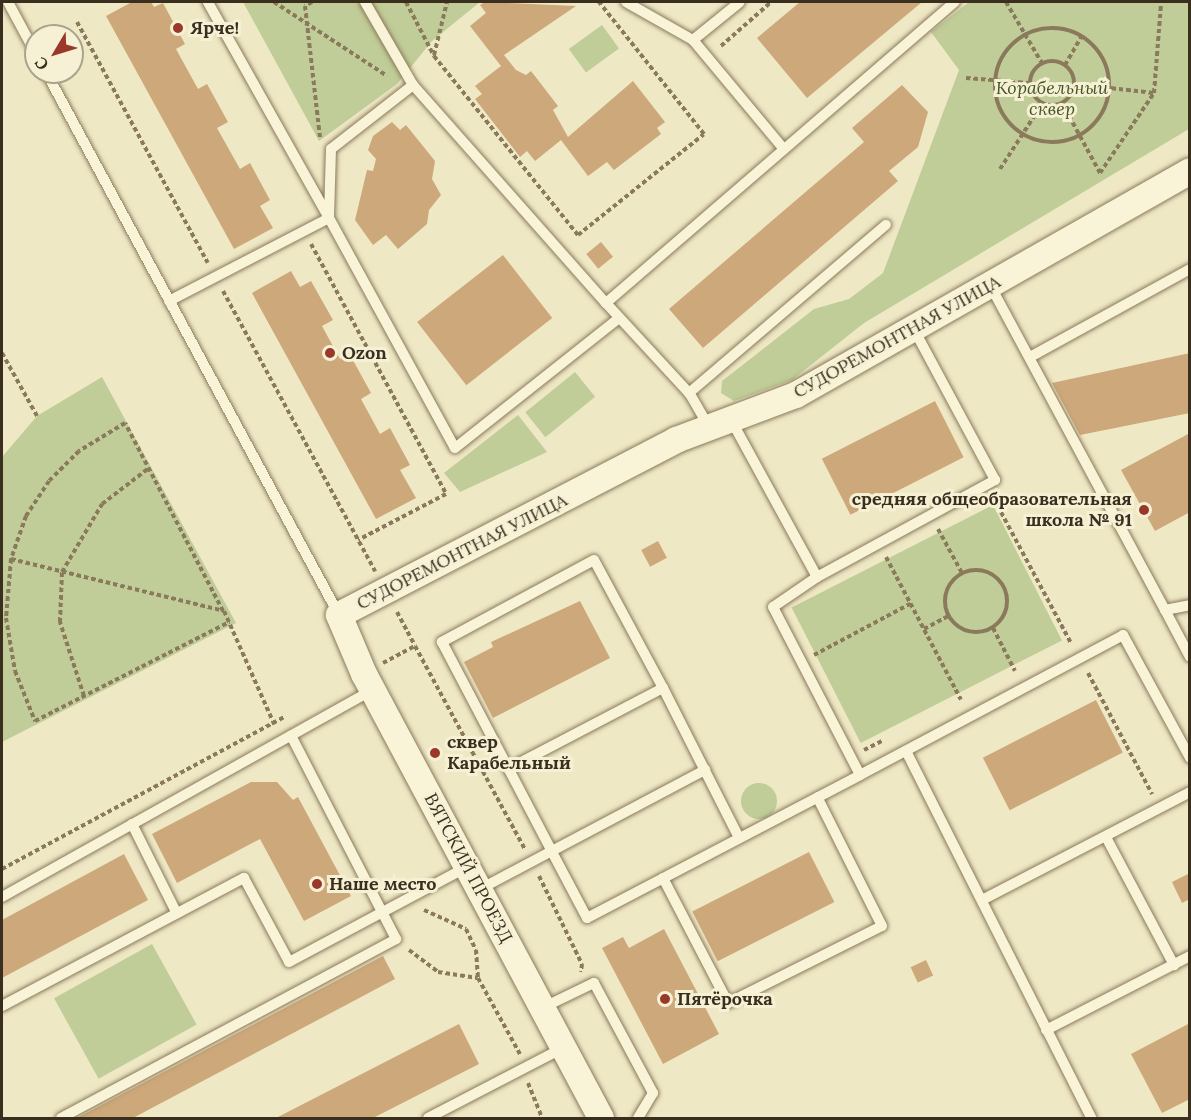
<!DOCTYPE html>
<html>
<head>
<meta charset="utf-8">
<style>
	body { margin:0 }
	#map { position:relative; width:1191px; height:1120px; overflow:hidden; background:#efe8c5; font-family:Lora,serif }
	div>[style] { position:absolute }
	.green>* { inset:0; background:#c0cd98; transform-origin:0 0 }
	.round { border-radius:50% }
	.building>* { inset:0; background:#cda87a; transform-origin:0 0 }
	.path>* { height:4px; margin-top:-2px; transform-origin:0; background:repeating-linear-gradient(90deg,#8a7a5b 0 4.5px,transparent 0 7.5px) }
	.path>.ring { margin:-2px; padding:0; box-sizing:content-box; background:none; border:4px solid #8a7a5b; border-radius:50% }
	.roads { filter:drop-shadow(0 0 2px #8a7a5b) drop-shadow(0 0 2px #8a7a5b) }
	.service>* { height:10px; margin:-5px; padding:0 5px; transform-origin:5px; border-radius:5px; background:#f9f4d8 }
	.tertiary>* { height:26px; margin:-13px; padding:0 13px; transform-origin:13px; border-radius:13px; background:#f9f4d8 }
	.dots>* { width:16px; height:16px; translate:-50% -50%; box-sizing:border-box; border:3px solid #f6f1d4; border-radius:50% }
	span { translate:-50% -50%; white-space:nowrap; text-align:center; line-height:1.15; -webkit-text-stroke:6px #f6f1d4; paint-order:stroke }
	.poi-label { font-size:18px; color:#3a2f1f; font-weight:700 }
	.left { translate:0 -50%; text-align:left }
	.right { translate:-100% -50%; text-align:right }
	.park-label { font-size:18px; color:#445625; font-style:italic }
	.street-label { font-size:18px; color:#3a2f1f }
	.frame { position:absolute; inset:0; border:3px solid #3a2f1f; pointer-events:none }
	.north { position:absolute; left:24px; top:24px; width:60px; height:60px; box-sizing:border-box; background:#f6f1d4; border:2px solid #aba38c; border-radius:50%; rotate:232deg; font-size:16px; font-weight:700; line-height:24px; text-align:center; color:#3a2f1f }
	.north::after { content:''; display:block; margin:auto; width:21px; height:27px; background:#9a382a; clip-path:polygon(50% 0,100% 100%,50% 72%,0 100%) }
</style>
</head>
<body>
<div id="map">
	<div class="green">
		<i style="clip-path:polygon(243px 2px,480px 2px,432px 41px,397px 84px,319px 141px)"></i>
		<i style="clip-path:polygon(969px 2px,1189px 2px,1189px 129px,864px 323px,792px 380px,734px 401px,721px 393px,722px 381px,814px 309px,849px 299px,883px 273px,959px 70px,931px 32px)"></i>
		<i style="left:602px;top:25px;width:29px;height:41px;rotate:54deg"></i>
		<i style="left:575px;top:372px;width:32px;height:64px;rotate:51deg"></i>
		<i style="clip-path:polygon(102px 377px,236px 623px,2px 742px,2px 457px,37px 416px)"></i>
		<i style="clip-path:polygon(518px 415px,547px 452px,460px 492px,444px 473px)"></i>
		<i style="left:993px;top:505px;width:152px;height:226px;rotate:63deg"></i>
		<i class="round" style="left:741px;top:783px;width:36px;height:36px"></i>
		<i style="left:152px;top:944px;width:92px;height:112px;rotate:61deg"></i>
	</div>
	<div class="building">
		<i style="clip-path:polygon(132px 2px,151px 2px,154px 7px,163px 3px,185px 44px,176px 49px,198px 89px,207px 84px,228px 122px,217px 128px,240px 169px,250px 163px,270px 200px,260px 206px,273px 228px,234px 249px,106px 16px)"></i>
		<i style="clip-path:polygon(485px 2px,576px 6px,504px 55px,516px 70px,526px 75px,531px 71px,558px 106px,553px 110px,568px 137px,633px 81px,665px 122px,657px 128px,661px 134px,614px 170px,607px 162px,588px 176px,561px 140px,535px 161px,527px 151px,520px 157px,475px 99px,482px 94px,475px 86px,501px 66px,470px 26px,486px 13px,480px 5px)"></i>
		<i style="clip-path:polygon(800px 2px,922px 2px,807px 98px,757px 38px)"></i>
		<i style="clip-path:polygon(902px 85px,928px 112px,918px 147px,889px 171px,898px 181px,703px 348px,669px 309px,864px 142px,852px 128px)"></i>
		<i style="clip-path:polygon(392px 122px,400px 130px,406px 125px,435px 161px,432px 179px,441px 195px,429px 210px,427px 224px,398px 249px,386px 235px,373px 245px,355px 220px,367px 170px,373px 171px,376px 159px,368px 150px,373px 136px)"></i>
		<i style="left:601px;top:242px;width:19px;height:19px;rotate:51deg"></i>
		<i style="left:503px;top:255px;width:80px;height:109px;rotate:52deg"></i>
		<i style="clip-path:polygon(291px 271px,300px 287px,311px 281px,333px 320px,322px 326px,340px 359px,349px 353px,371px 393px,361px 399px,380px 434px,390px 428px,410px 465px,400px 470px,416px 498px,376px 519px,252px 293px)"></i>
		<i style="clip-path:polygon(1190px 353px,1190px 413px,1080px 435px,1052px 383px)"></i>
		<i style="left:935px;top:401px;width:63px;height:127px;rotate:63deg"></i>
		<i style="clip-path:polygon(1190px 433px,1190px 512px,1155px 531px,1121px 470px)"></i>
		<i style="left:658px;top:541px;width:19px;height:19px;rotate:62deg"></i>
		<i style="clip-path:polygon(580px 601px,610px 658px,493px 718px,464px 662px,493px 647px,491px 642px)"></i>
		<i style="left:1096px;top:700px;width:59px;height:127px;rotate:63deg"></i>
		<i style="clip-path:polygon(251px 782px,277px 782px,293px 800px,298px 797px,351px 896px,304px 921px,260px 839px,177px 883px,152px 834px)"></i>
		<i style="left:809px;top:852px;width:56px;height:131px;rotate:63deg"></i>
		<i style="clip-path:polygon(124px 854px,148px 900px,2px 978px,2px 920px)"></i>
		<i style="clip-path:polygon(1190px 873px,1190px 899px,1182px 903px,1172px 882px)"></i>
		<i style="clip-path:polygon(664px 929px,719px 1034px,663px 1064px,602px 948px,623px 937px,629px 948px)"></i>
		<i style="clip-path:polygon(383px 956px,395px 979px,133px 1118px,77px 1118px)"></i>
		<i style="left:926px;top:960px;width:17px;height:17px;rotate:65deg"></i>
		<i style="clip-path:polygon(1190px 1023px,1190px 1099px,1162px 1113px,1131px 1054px)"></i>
		<i style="clip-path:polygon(459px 1024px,479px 1064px,373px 1118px,276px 1118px)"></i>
	</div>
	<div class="path">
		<i style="left:274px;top:2px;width:135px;rotate:33.2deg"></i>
		<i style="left:312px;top:2px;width:8px;rotate:150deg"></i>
		<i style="left:305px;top:6px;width:133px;rotate:83.5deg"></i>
		<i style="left:406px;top:2px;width:61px;rotate:62.6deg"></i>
		<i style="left:434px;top:56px;width:230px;rotate:51.2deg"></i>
		<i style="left:578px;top:235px;width:161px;rotate:-38.7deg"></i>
		<i style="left:704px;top:134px;width:169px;rotate:-128.5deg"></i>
		<i style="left:1006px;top:2px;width:71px;rotate:59.5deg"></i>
		<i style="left:77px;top:22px;width:274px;rotate:61.5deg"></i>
		<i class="ring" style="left:995px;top:28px;width:110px;height:110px"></i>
		<i style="left:721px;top:46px;width:67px;rotate:-41.3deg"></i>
		<i style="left:434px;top:55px;width:55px;rotate:-76.2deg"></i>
		<i class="ring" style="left:1030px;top:61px;width:40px;height:40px"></i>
		<i style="left:1065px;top:65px;width:34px;rotate:-60deg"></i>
		<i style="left:966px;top:78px;width:63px;rotate:4.5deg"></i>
		<i style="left:1074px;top:84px;width:81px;rotate:6.4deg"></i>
		<i style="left:1062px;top:103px;width:80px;rotate:61.5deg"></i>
		<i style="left:1100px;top:173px;width:97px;rotate:-56deg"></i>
		<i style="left:1154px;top:93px;width:89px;rotate:-85.5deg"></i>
		<i style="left:1000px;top:169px;width:77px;rotate:-57.1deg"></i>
		<i style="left:311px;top:244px;width:284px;rotate:61.6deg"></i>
		<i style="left:446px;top:494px;width:99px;rotate:152.4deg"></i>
		<i style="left:223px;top:291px;width:319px;rotate:61.5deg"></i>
		<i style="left:2px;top:353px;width:72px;rotate:60.9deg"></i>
		<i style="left:994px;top:499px;width:163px;rotate:61.9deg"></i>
		<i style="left:938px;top:529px;width:50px;rotate:61.4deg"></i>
		<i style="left:886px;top:557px;width:161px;rotate:62.3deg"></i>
		<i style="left:11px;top:559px;width:219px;rotate:13.7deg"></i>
		<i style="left:224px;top:611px;width:124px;rotate:66.1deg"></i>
		<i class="ring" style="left:945px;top:570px;width:58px;height:58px"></i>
		<i style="left:223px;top:611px;width:212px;rotate:-117.5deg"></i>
		<i style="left:125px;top:423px;width:54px;rotate:148.7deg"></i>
		<i style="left:79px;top:451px;width:42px;rotate:135deg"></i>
		<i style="left:49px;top:481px;width:42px;rotate:123.3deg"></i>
		<i style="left:26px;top:516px;width:46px;rotate:109.2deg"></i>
		<i style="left:11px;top:559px;width:59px;rotate:94.8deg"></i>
		<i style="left:6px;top:618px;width:54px;rotate:80.4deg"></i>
		<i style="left:15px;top:671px;width:54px;rotate:68.2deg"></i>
		<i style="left:35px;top:721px;width:218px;rotate:-27deg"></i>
		<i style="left:397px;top:612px;width:38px;rotate:62deg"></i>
		<i style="left:993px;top:628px;width:48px;rotate:62.9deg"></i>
		<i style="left:924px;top:629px;width:27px;rotate:-28deg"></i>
		<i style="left:814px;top:655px;width:109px;rotate:-28deg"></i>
		<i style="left:383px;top:663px;width:36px;rotate:-28deg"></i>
		<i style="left:415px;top:646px;width:230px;rotate:61.6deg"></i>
		<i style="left:1088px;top:673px;width:137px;rotate:62.1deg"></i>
		<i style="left:84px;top:696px;width:78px;rotate:-108deg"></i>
		<i style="left:60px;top:622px;width:50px;rotate:-87.7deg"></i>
		<i style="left:62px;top:572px;width:79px;rotate:-59.5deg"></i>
		<i style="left:102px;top:504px;width:59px;rotate:-37.5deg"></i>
		<i style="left:864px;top:750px;width:20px;rotate:-27deg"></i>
		<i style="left:2px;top:869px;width:320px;rotate:-28.3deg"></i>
		<i style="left:539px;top:876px;width:98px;rotate:64deg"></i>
		<i style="left:582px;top:964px;width:8px;rotate:97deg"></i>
		<i style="left:424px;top:910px;width:46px;rotate:24.3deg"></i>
		<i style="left:466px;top:929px;width:23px;rotate:65deg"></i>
		<i style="left:476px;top:950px;width:28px;rotate:86deg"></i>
		<i style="left:409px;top:950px;width:36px;rotate:37deg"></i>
		<i style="left:438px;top:972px;width:40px;rotate:8.5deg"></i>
		<i style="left:478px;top:978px;width:87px;rotate:61.1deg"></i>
		<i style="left:528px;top:1083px;width:38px;rotate:68deg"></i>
	</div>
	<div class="roads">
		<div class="service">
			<i style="left:8px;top:2px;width:59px;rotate:61.7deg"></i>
			<i style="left:365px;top:2px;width:96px;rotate:60deg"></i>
			<i style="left:413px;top:85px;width:291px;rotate:48.5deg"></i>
			<i style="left:626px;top:2px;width:77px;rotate:29.6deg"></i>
			<i style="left:693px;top:40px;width:141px;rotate:50.2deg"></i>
			<i style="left:693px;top:40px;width:60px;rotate:-39deg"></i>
			<i style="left:46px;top:72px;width:617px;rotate:61.65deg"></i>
			<i style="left:413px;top:85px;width:104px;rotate:142deg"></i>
			<i style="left:331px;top:149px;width:69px;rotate:91.7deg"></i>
			<i style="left:329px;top:218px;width:262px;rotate:61.3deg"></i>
			<i style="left:455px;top:448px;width:209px;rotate:-38.4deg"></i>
			<i style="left:990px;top:285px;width:369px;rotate:61.7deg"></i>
			<i style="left:1165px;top:610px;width:25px;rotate:-11deg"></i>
			<i style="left:169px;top:301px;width:180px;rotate:-27.4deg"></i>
			<i style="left:329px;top:218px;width:248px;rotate:-119.3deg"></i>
			<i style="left:1030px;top:357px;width:183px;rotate:-28.8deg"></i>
			<i style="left:689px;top:393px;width:259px;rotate:-40.5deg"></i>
			<i style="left:730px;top:418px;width:181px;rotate:61.3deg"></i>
			<i style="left:817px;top:577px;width:203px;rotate:-28.6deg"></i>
			<i style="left:995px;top:480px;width:173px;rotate:-118.3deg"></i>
			<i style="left:709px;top:427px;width:39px;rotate:-120deg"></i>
			<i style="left:689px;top:393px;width:122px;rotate:-132.7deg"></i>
			<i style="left:606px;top:303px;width:461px;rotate:-40.8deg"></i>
			<i style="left:817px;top:577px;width:53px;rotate:145.7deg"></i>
			<i style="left:773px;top:607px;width:189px;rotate:62.6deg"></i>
			<i style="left:860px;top:775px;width:298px;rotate:-28deg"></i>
			<i style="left:1123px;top:635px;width:140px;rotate:61.4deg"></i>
			<i style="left:1165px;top:610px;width:53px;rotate:62deg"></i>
			<i style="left:663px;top:688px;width:168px;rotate:63.1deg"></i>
			<i style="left:906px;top:751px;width:411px;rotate:63.2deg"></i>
			<i style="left:508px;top:769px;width:175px;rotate:-27.6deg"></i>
			<i style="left:663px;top:688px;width:145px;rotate:-118.3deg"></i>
			<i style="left:594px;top:560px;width:173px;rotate:151.7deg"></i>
			<i style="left:442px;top:642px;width:235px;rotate:62.3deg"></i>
			<i style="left:551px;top:850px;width:77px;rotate:62.1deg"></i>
			<i style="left:587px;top:918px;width:308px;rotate:-27.6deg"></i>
			<i style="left:132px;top:824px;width:98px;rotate:63.4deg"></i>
			<i style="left:1107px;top:839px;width:143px;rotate:62deg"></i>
			<i style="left:663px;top:878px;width:141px;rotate:62.5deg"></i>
			<i style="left:728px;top:1003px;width:172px;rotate:-26.6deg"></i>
			<i style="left:882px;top:926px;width:144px;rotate:-116.7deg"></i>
			<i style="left:480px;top:889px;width:255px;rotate:-27.9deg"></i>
			<i style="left:2px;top:897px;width:425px;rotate:-29.2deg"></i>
			<i style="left:982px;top:900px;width:234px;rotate:-27.4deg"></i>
			<i style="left:2px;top:1006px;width:274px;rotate:-27.9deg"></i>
			<i style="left:244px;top:878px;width:95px;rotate:61.8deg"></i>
			<i style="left:289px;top:962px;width:202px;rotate:-28.1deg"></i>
			<i style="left:542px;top:1008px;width:58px;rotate:-25.7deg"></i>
			<i style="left:594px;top:983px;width:125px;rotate:61.8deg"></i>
			<i style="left:653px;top:1093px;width:29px;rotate:121deg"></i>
			<i style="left:1046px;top:1030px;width:162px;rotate:-27.2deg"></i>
			<i style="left:61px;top:1118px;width:380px;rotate:-28.1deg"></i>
			<i style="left:396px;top:939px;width:229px;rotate:-117.3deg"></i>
			<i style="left:428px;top:1118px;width:152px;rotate:-27.4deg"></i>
		</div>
		<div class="tertiary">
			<i style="left:601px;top:1118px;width:503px;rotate:-118.09deg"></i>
			<i style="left:364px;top:674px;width:64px;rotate:-113deg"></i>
			<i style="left:339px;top:615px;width:380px;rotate:-27.4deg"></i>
			<i style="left:676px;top:440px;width:128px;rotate:-20.6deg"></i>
			<i style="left:796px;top:395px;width:453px;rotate:-29.6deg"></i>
		</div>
	</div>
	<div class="dots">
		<i style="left:178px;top:28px;background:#9a382a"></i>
		<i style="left:330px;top:353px;background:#9a382a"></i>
		<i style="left:1144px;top:510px;background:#9a382a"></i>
		<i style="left:435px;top:753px;background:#9a382a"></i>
		<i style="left:317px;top:884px;background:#9a382a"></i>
		<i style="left:665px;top:999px;background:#9a382a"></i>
	</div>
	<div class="poi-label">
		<span class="left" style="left:190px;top:28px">Ярче!</span>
		<span class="left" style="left:342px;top:353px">Ozon</span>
		<span class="right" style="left:1132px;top:510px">средняя общеобразовательная<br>школа № 91</span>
		<span class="left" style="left:447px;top:753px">сквер<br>Карабельный</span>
		<span class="left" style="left:329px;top:884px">Наше место</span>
		<span class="left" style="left:677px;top:999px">Пятёрочка</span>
	</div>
	<div class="park-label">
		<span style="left:1052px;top:99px">Корабельный<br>сквер</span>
	</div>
	<div class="street-label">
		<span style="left:897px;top:337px;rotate:-29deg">СУДОРЕМОНТНАЯ УЛИЦА</span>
		<span style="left:462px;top:552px;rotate:-27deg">СУДОРЕМОНТНАЯ УЛИЦА</span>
		<span style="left:468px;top:868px;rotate:62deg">ВЯТСКИЙ ПРОЕЗД</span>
	</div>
	<div class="frame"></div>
	<div class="north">С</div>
</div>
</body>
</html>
